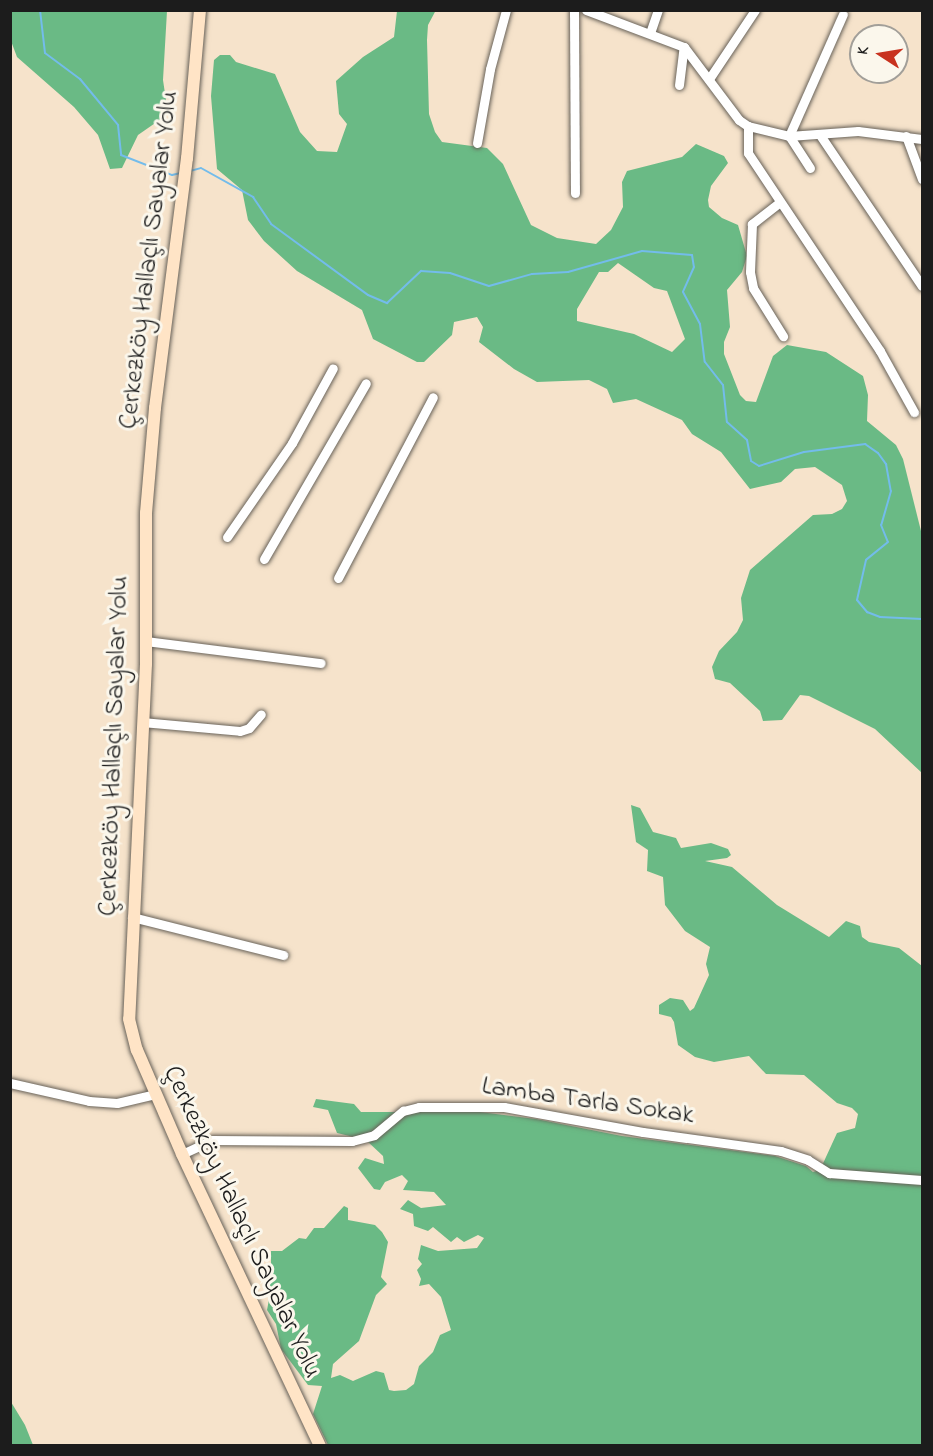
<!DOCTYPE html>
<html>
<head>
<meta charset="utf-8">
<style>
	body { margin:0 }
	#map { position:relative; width:933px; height:1456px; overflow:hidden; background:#f6e3cb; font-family:"Indie Flower",sans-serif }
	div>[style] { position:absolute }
	.forest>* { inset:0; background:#6aba85 }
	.stream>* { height:2px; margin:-1px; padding:0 1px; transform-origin:1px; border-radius:1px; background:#73bceb }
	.roads { filter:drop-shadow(0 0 2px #686259) drop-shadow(0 0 2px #686259) }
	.minor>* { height:9px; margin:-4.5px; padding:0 4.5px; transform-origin:4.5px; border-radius:4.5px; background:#fff }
	.secondary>* { height:12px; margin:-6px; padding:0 6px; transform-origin:6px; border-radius:6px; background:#ffe4c6 }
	span { translate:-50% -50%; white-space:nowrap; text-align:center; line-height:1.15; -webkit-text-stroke:6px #fbf7ec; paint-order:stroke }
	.street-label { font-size:27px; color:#1c1c1c }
	.frame { position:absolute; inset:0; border:12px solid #1c1c1c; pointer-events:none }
	.north { position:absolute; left:849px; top:24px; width:60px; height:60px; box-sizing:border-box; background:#fbf7ec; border:2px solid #a29f99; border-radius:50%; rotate:282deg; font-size:16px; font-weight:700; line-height:24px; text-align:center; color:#1c1c1c }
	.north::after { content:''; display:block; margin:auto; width:21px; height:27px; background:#c8321e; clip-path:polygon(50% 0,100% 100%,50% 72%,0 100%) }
</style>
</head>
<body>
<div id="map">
	<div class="forest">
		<i style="clip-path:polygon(evenodd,436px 10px,428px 25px,427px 40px,429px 114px,435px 132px,442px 142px,487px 148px,503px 164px,531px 225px,557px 238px,596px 244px,611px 230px,623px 207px,622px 182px,627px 171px,682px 157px,696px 144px,724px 156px,728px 163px,711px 186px,708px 200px,709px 207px,722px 218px,738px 225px,747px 256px,742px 272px,727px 290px,730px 327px,724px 342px,724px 354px,740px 395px,746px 401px,756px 402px,773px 356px,787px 345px,826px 352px,863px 376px,868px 395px,867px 421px,896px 445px,903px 459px,922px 535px,922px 773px,875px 729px,809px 696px,800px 695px,782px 720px,763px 721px,760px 711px,730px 683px,715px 679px,712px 667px,719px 651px,737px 632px,743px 620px,741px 598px,750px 570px,813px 515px,832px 514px,842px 509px,847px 501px,842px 485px,815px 467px,795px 469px,781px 482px,750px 489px,721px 452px,692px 434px,682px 420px,636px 399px,613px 403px,607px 389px,589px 380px,537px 382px,514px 369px,479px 342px,483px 327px,477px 317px,454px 322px,452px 335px,424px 362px,417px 362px,373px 339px,362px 310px,297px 271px,264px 241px,248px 220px,242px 190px,217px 169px,211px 96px,214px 60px,220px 55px,230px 55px,236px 62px,275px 74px,300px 132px,317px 151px,337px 152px,347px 124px,339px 114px,336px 81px,363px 57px,394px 37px,397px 11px,436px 10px,618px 263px,654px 288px,667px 291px,685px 339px,672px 352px,634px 334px,577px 321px,577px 309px,599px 272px,608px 272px,618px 263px)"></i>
		<i style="clip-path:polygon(10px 11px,167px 11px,163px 80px,167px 107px,161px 119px,138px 135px,122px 168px,110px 169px,98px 135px,74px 107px,17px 57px,11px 41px)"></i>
		<i style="clip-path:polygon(631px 805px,640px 808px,653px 832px,676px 838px,681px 848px,711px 843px,728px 849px,731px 855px,727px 858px,705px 861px,732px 867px,777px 905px,829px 937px,846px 921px,860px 926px,862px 937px,869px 942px,899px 948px,922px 966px,922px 1445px,328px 1445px,313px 1414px,322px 1386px,308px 1385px,281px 1349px,276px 1324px,267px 1310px,271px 1289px,264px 1272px,271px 1266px,271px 1251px,282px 1251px,299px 1238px,306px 1239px,314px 1228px,324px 1228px,344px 1206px,348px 1208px,348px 1220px,375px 1225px,382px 1232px,388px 1242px,381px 1277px,387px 1284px,376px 1295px,359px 1341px,333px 1364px,331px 1378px,340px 1375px,353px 1381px,376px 1371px,384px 1373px,389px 1390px,394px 1391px,406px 1390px,414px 1384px,419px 1366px,433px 1352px,440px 1335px,451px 1330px,441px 1297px,429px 1284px,419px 1286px,421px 1279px,417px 1270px,422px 1264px,418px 1259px,421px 1245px,438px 1251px,477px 1248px,484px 1238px,478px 1235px,464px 1242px,457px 1237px,451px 1242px,433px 1227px,428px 1231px,414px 1226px,413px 1214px,400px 1209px,408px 1200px,421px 1208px,446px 1205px,434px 1192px,403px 1190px,408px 1181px,402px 1175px,385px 1182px,380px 1190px,374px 1189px,358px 1168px,365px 1158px,384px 1164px,383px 1156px,366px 1140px,337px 1133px,328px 1110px,313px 1107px,316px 1099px,354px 1104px,361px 1112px,480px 1112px,536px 1119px,622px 1136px,775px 1156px,806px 1166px,813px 1172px,820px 1170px,837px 1133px,855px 1128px,858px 1114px,852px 1108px,837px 1103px,804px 1075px,766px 1074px,749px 1056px,714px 1062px,695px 1057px,678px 1045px,674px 1022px,671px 1017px,659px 1014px,659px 1005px,670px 998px,683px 1000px,690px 1011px,694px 1008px,709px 975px,706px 964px,710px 947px,685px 931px,665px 905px,663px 877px,647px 871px,648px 850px,636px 842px)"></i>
		<i style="clip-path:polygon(11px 1402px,25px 1425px,33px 1445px,11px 1445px)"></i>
	</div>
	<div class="stream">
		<i style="left:40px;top:10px;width:43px;rotate:83.4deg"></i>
		<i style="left:45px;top:53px;width:44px;rotate:36.6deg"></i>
		<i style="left:80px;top:79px;width:60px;rotate:50.4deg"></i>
		<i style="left:118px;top:125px;width:30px;rotate:84deg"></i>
		<i style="left:121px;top:155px;width:55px;rotate:21.4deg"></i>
		<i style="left:172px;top:175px;width:9px;rotate:-13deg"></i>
		<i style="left:190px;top:171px;width:11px;rotate:-15deg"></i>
		<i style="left:201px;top:168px;width:60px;rotate:29.1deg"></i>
		<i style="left:253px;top:197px;width:32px;rotate:56deg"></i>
		<i style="left:271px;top:224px;width:120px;rotate:36.2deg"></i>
		<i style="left:368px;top:295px;width:21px;rotate:23deg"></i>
		<i style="left:387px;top:303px;width:47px;rotate:-43.3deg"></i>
		<i style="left:421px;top:271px;width:29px;rotate:4deg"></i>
		<i style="left:450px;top:273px;width:41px;rotate:18.4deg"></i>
		<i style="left:489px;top:286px;width:45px;rotate:-15.6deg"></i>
		<i style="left:532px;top:274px;width:36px;rotate:-3deg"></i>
		<i style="left:568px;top:272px;width:77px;rotate:-15.8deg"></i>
		<i style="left:642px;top:251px;width:50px;rotate:4.6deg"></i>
		<i style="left:692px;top:255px;width:12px;rotate:81deg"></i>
		<i style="left:694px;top:267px;width:27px;rotate:114deg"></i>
		<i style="left:683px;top:292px;width:36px;rotate:62deg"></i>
		<i style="left:700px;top:324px;width:38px;rotate:83deg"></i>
		<i style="left:705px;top:362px;width:29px;rotate:52deg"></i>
		<i style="left:723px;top:385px;width:37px;rotate:84deg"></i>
		<i style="left:727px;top:422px;width:27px;rotate:42deg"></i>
		<i style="left:747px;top:440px;width:21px;rotate:79deg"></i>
		<i style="left:751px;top:461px;width:9px;rotate:32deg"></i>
		<i style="left:759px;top:466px;width:47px;rotate:-17.3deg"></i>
		<i style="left:804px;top:452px;width:62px;rotate:-7.5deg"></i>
		<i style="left:865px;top:444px;width:16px;rotate:35deg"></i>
		<i style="left:878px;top:453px;width:14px;rotate:54deg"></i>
		<i style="left:886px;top:464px;width:27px;rotate:80deg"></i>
		<i style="left:891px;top:491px;width:35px;rotate:106deg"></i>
		<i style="left:881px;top:525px;width:18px;rotate:68deg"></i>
		<i style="left:888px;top:542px;width:28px;rotate:141deg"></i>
		<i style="left:866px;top:560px;width:41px;rotate:102.7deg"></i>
		<i style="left:857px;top:600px;width:16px;rotate:50deg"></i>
		<i style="left:867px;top:612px;width:14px;rotate:21deg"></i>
		<i style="left:880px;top:617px;width:42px;rotate:2.7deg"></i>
	</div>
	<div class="roads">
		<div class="minor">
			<i style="left:574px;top:10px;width:183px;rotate:89.7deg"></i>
			<i style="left:586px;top:10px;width:105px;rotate:20.7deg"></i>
			<i style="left:684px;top:47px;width:91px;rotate:53deg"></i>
			<i style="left:739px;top:120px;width:11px;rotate:34deg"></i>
			<i style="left:748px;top:126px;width:42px;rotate:13.7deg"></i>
			<i style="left:789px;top:136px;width:69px;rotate:-4.1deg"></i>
			<i style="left:858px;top:131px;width:64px;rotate:7.1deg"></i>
			<i style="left:650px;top:33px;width:24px;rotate:-71deg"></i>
			<i style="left:709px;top:79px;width:83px;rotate:-56.3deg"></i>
			<i style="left:679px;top:85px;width:38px;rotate:-83deg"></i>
			<i style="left:748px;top:126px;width:27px;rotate:90deg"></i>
			<i style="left:748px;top:153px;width:238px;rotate:56.3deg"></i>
			<i style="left:880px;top:351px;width:70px;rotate:60.9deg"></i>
			<i style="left:820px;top:135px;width:182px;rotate:56deg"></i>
			<i style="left:906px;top:136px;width:46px;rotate:69.6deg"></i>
			<i style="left:477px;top:143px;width:75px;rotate:-80deg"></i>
			<i style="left:490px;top:69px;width:61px;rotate:-74.8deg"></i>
			<i style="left:810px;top:168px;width:38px;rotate:-123deg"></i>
			<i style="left:789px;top:136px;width:133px;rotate:-66.1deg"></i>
			<i style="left:780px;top:202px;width:36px;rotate:142deg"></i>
			<i style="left:752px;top:224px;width:48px;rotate:92.4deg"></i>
			<i style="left:750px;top:272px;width:16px;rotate:79deg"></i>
			<i style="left:753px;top:288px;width:57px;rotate:58deg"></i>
			<i style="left:227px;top:537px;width:114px;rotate:-55.3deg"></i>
			<i style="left:292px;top:443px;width:85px;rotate:-61.3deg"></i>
			<i style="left:264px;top:559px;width:203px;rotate:-59.9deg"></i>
			<i style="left:338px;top:578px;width:204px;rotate:-62.3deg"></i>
			<i style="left:146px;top:641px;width:176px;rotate:7.2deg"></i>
			<i style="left:142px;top:722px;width:98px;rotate:5.2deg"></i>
			<i style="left:240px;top:731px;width:9px;rotate:-18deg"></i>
			<i style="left:249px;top:728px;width:18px;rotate:-49deg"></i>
			<i style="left:132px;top:917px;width:156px;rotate:14.1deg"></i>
			<i style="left:10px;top:1083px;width:81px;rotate:12.8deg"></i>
			<i style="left:89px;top:1101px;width:28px;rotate:4deg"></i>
			<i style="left:117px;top:1103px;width:39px;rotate:-13deg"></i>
			<i style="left:182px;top:1154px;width:33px;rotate:-25deg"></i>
			<i style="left:212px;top:1140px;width:140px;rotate:0.4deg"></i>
			<i style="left:352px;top:1141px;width:23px;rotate:-15deg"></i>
			<i style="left:374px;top:1135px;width:38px;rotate:-40deg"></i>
			<i style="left:403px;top:1111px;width:16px;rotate:-14deg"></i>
			<i style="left:419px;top:1107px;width:85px"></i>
			<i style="left:504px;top:1107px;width:141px;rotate:10.2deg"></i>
			<i style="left:643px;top:1132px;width:139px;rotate:7.8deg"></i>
			<i style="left:781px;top:1151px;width:28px;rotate:18deg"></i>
			<i style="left:808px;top:1160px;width:25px;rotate:32deg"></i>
			<i style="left:829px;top:1173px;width:93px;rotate:4.3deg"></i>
		</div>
		<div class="secondary">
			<i style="left:200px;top:10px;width:149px;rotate:95deg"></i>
			<i style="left:187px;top:158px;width:252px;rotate:97.3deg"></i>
			<i style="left:155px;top:408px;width:105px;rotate:94.9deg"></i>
			<i style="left:146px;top:513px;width:151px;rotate:90deg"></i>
			<i style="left:146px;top:664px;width:355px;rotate:92.7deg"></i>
			<i style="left:129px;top:1019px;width:32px;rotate:76deg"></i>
			<i style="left:137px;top:1050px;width:113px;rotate:66.6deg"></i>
			<i style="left:182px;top:1154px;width:323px;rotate:64.7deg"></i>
		</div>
	</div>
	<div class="street-label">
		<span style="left:149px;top:260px;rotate:-83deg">Çerkezköy Hallaçlı Sayalar Yolu</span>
		<span style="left:114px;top:746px;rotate:-88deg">Çerkezköy Hallaçlı Sayalar Yolu</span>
		<span style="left:588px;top:1101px;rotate:8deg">Lamba Tarla Sokak</span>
		<span style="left:242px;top:1222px;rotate:65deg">Çerkezköy Hallaçlı Sayalar Yolu</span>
	</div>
	<div class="frame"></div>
	<div class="north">K</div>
</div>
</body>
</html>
